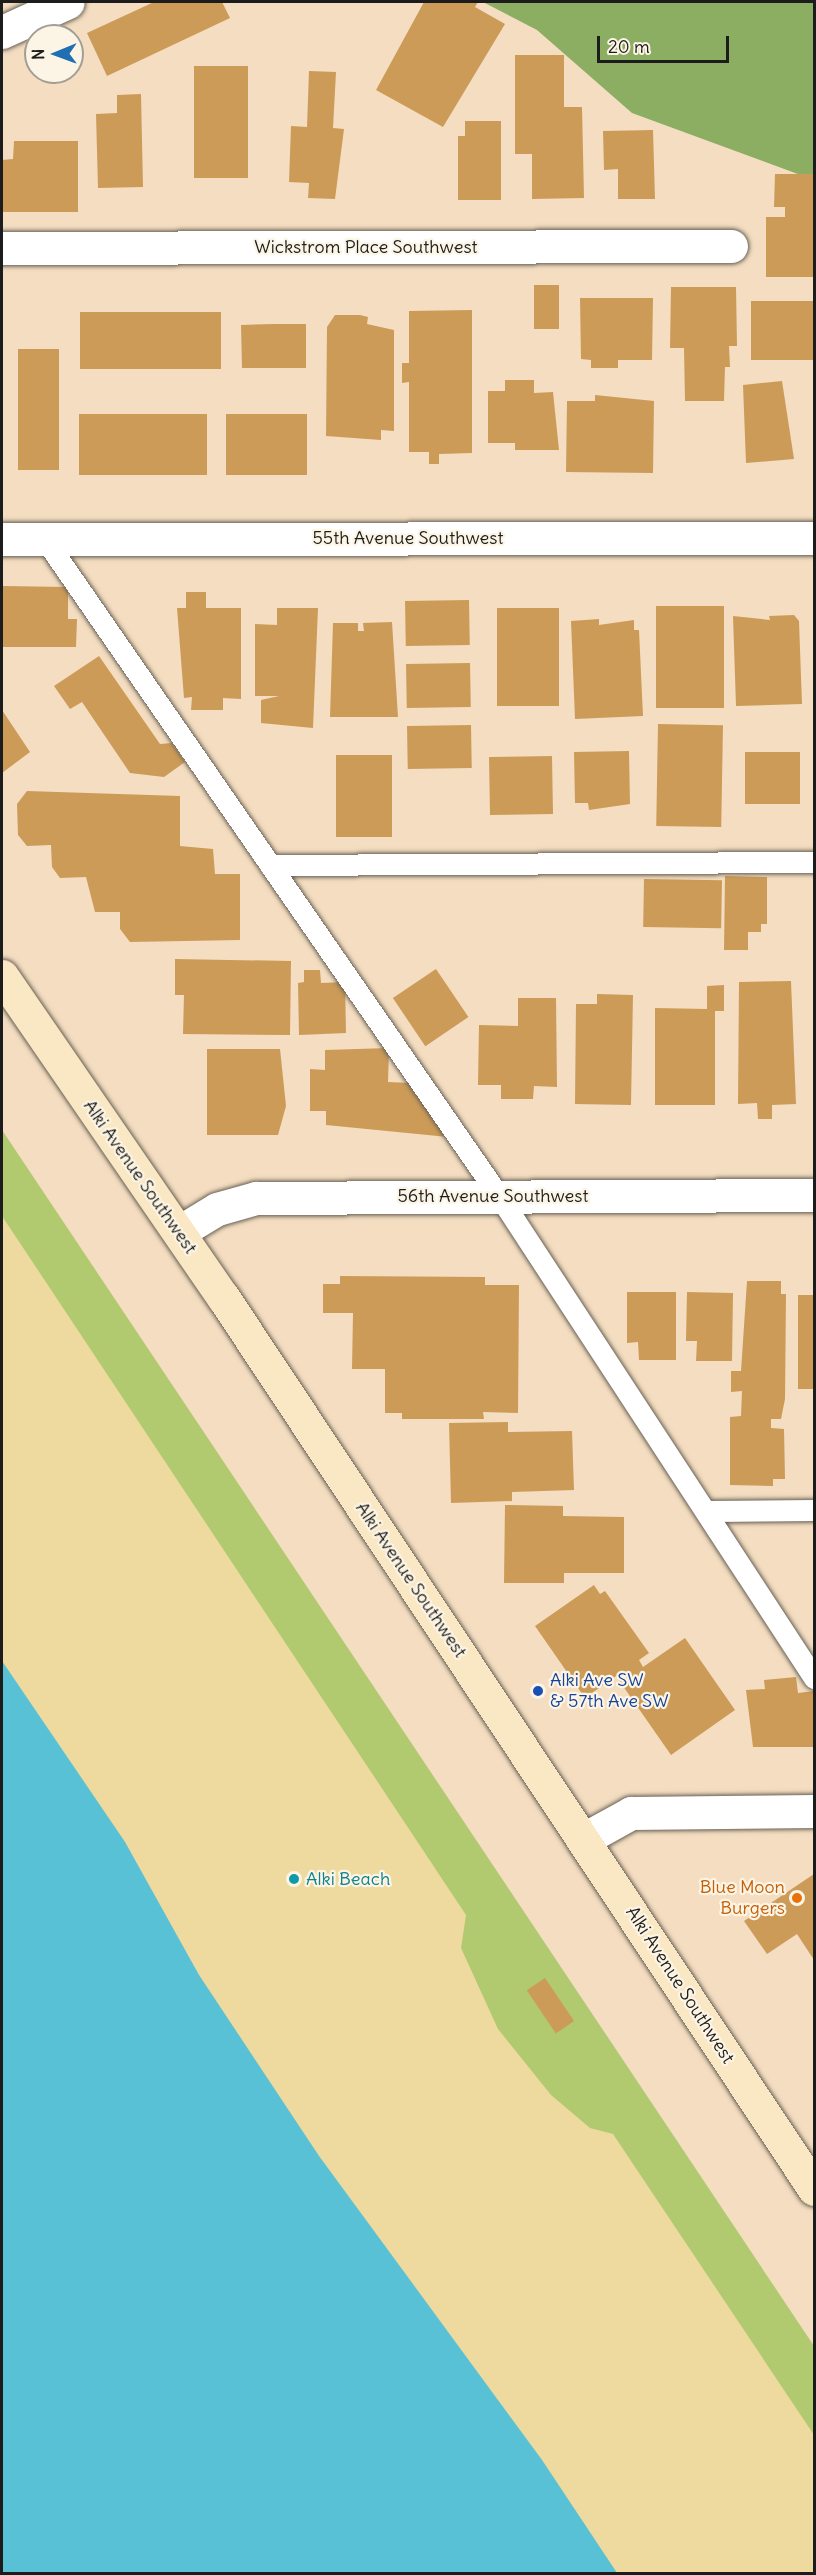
<!DOCTYPE html>
<html>
<head>
<meta charset="utf-8">
<style>
	body { margin:0 }
	#map { position:relative; width:816px; height:2575px; overflow:hidden; background:#f4ddc0; font-family:Delius,sans-serif }
	div>[style] { position:absolute }
	.green>* { inset:0; background:#b1ca70 }
	.forest>* { inset:0; background:#8cae62 }
	.sand>* { inset:0; background:#eeda9e }
	.water>* { inset:0; background:#59c1d6 }
	.building>* { inset:0; background:#cc9b58; transform-origin:0 0 }
	.roads { filter:drop-shadow(0 0 2px #686055) drop-shadow(0 0 2px #686055) }
	.service>* { height:21px; margin:-10.5px; padding:0 10.5px; transform-origin:10.5px; border-radius:10.5px; background:#fff }
	.minor>* { height:33px; margin:-16.5px; padding:0 16.5px; transform-origin:16.5px; border-radius:16.5px; background:#fff }
	.secondary>* { height:33px; margin:-16.5px; padding:0 16.5px; transform-origin:16.5px; border-radius:16.5px; background:#fae7c3 }
	.dots>* { width:16px; height:16px; translate:-50% -50%; box-sizing:border-box; border:3px solid #fcf5e5; border-radius:50% }
	span { translate:-50% -50%; white-space:nowrap; text-align:center; line-height:1.15; -webkit-text-stroke:4.5px #fcf5e5; paint-order:stroke }
	.street-label { font-size:18px; color:#1c1c1c }
	.transit-label { font-size:18px; color:#164399 }
	.left { translate:0 -50%; text-align:left }
	.culture-label { font-size:18px; color:#0d838f }
	.food-label { font-size:18px; color:#c56008 }
	.right { translate:-100% -50%; text-align:right }
	.frame { position:absolute; inset:0; border:3px solid #1c1c1c; pointer-events:none }
	.north { position:absolute; left:24px; top:24px; width:60px; height:60px; box-sizing:border-box; background:#fcf5e5; border:2px solid #a29e95; border-radius:50%; rotate:269deg; font-size:16px; font-weight:700; line-height:24px; text-align:center; color:#1c1c1c }
	.north::after { content:''; display:block; margin:auto; width:21px; height:27px; background:#1f6fb2; clip-path:polygon(50% 0,100% 100%,50% 72%,0 100%) }
	.scale { position:absolute; left:597px; top:36px; width:132px; height:27px; box-sizing:border-box; border:3px solid #1c1c1c; border-top:0; padding-left:8px; font-size:18px; line-height:21px; white-space:nowrap; color:#1c1c1c; -webkit-text-stroke:4px #fcf5e5; paint-order:stroke }
</style>
</head>
<body>
<div id="map">
	<div class="green">
		<i style="clip-path:polygon(2px 1130px,814px 2346px,814px 2573px,617px 2573px,542px 2460px,319px 2156px,199px 1975px,125px 1842px,2px 1661px)"></i>
	</div>
	<div class="forest">
		<i style="clip-path:polygon(483px 2px,814px 2px,814px 180px,632px 113px,537px 30px)"></i>
	</div>
	<div class="sand">
		<i style="clip-path:polygon(2px 1216px,466px 1915px,461px 1948px,498px 2029px,551px 2095px,590px 2128px,613px 2134px,814px 2435px,814px 2573px,617px 2573px,542px 2460px,319px 2156px,199px 1975px,125px 1842px,2px 1661px)"></i>
	</div>
	<div class="water">
		<i style="clip-path:polygon(2px 1661px,125px 1842px,199px 1975px,319px 2156px,542px 2460px,617px 2573px,2px 2573px)"></i>
	</div>
	<div class="building">
		<i style="clip-path:polygon(154px 2px,222px 2px,230px 18px,107px 76px,87px 33px)"></i>
		<i style="clip-path:polygon(424px 2px,478px 2px,475px 7px,505px 24px,443px 127px,376px 90px)"></i>
		<i style="clip-path:polygon(515px 55px,564px 55px,564px 107px,582px 107px,584px 198px,532px 199px,532px 154px,515px 154px)"></i>
		<i style="left:194px;top:66px;width:54px;height:112px"></i>
		<i style="clip-path:polygon(309px 71px,336px 72px,333px 128px,344px 129px,335px 199px,308px 198px,309px 183px,289px 182px,291px 126px,307px 127px)"></i>
		<i style="clip-path:polygon(141px 94px,143px 187px,98px 188px,96px 114px,117px 113px,117px 95px)"></i>
		<i style="clip-path:polygon(465px 121px,501px 121px,501px 200px,458px 200px,458px 136px,465px 136px)"></i>
		<i style="clip-path:polygon(653px 130px,655px 199px,618px 199px,618px 169px,604px 170px,603px 131px)"></i>
		<i style="clip-path:polygon(14px 141px,78px 141px,78px 212px,2px 212px,2px 160px,13px 159px)"></i>
		<i style="clip-path:polygon(775px 174px,814px 174px,814px 277px,766px 277px,766px 217px,785px 217px,785px 207px,774px 207px)"></i>
		<i style="left:534px;top:285px;width:25px;height:44px"></i>
		<i style="clip-path:polygon(671px 287px,736px 287px,737px 346px,729px 346px,730px 367px,725px 367px,724px 401px,685px 401px,684px 348px,670px 348px)"></i>
		<i style="clip-path:polygon(580px 298px,653px 298px,652px 360px,618px 360px,618px 368px,591px 368px,591px 360px,581px 359px)"></i>
		<i style="left:751px;top:301px;width:63px;height:59px"></i>
		<i style="clip-path:polygon(472px 310px,472px 453px,439px 454px,439px 464px,429px 464px,429px 452px,409px 452px,409px 382px,402px 383px,402px 363px,409px 363px,409px 311px)"></i>
		<i style="left:80px;top:312px;width:141px;height:57px"></i>
		<i style="clip-path:polygon(335px 315px,360px 315px,368px 317px,367px 324px,394px 330px,394px 431px,381px 430px,381px 440px,326px 436px,327px 327px)"></i>
		<i style="clip-path:polygon(274px 324px,306px 324px,306px 368px,242px 368px,241px 325px)"></i>
		<i style="left:18px;top:349px;width:41px;height:121px"></i>
		<i style="clip-path:polygon(505px 380px,534px 380px,534px 393px,553px 392px,559px 450px,515px 450px,515px 443px,488px 443px,488px 391px,505px 391px)"></i>
		<i style="clip-path:polygon(782px 381px,794px 459px,746px 463px,743px 385px)"></i>
		<i style="clip-path:polygon(595px 395px,654px 401px,653px 473px,566px 472px,567px 401px,595px 401px)"></i>
		<i style="left:207px;top:414px;width:61px;height:128px;rotate:90deg"></i>
		<i style="left:226px;top:414px;width:81px;height:61px"></i>
		<i style="clip-path:polygon(2px 586px,68px 587px,68px 619px,77px 619px,76px 647px,2px 647px)"></i>
		<i style="clip-path:polygon(186px 592px,206px 592px,206px 608px,241px 608px,241px 699px,223px 698px,223px 710px,191px 710px,192px 697px,184px 698px,177px 608px,186px 608px)"></i>
		<i style="left:469px;top:600px;width:45px;height:64px;rotate:89deg"></i>
		<i style="left:656px;top:606px;width:68px;height:102px"></i>
		<i style="clip-path:polygon(277px 608px,318px 608px,313px 728px,261px 723px,261px 700px,279px 696px,255px 696px,255px 624px,277px 625px)"></i>
		<i style="left:497px;top:608px;width:62px;height:98px"></i>
		<i style="clip-path:polygon(794px 615px,799px 621px,802px 704px,736px 706px,733px 616px,770px 620px,769px 616px)"></i>
		<i style="clip-path:polygon(599px 619px,599px 625px,634px 620px,634px 630px,639px 630px,643px 716px,575px 719px,571px 621px)"></i>
		<i style="clip-path:polygon(392px 622px,398px 717px,330px 717px,333px 623px,358px 623px,358px 631px,364px 631px,363px 623px)"></i>
		<i style="clip-path:polygon(99px 656px,160px 744px,172px 743px,185px 762px,164px 777px,130px 773px,82px 702px,70px 709px,54px 686px)"></i>
		<i style="left:470px;top:663px;width:44px;height:64px;rotate:89deg"></i>
		<i style="clip-path:polygon(2px 710px,30px 752px,2px 773px)"></i>
		<i style="left:658px;top:724px;width:65px;height:102px;rotate:1deg"></i>
		<i style="left:471px;top:725px;width:43px;height:64px;rotate:89deg"></i>
		<i style="clip-path:polygon(629px 751px,630px 804px,589px 810px,588px 803px,575px 803px,574px 752px)"></i>
		<i style="left:745px;top:752px;width:55px;height:52px"></i>
		<i style="left:392px;top:755px;width:82px;height:56px;rotate:90deg"></i>
		<i style="left:552px;top:756px;width:58px;height:63px;rotate:89deg"></i>
		<i style="clip-path:polygon(27px 791px,180px 796px,180px 846px,213px 849px,215px 874px,240px 874px,240px 940px,130px 942px,120px 929px,120px 912px,95px 912px,86px 877px,60px 878px,52px 867px,51px 845px,27px 846px,18px 835px,17px 804px)"></i>
		<i style="clip-path:polygon(725px 876px,767px 877px,767px 924px,761px 924px,761px 932px,748px 932px,748px 950px,724px 950px)"></i>
		<i style="left:644px;top:879px;width:78px;height:48px;rotate:1deg"></i>
		<i style="clip-path:polygon(175px 959px,291px 961px,290px 1035px,183px 1034px,184px 995px,175px 995px)"></i>
		<i style="left:436px;top:969px;width:58px;height:52px;rotate:56deg"></i>
		<i style="clip-path:polygon(304px 970px,320px 970px,321px 983px,345px 982px,346px 1033px,299px 1035px,298px 983px,304px 982px)"></i>
		<i style="clip-path:polygon(791px 981px,796px 1104px,772px 1105px,772px 1119px,758px 1119px,757px 1103px,738px 1104px,739px 982px)"></i>
		<i style="clip-path:polygon(724px 985px,724px 1011px,715px 1011px,715px 1105px,655px 1105px,655px 1008px,707px 1009px,707px 986px)"></i>
		<i style="clip-path:polygon(597px 994px,633px 995px,631px 1105px,575px 1104px,576px 1004px,597px 1004px)"></i>
		<i style="clip-path:polygon(518px 998px,556px 998px,557px 1087px,534px 1086px,533px 1099px,501px 1099px,501px 1085px,478px 1085px,479px 1025px,518px 1026px)"></i>
		<i style="clip-path:polygon(389px 1048px,388px 1082px,411px 1083px,448px 1137px,326px 1125px,326px 1111px,310px 1111px,310px 1069px,325px 1070px,325px 1050px)"></i>
		<i style="clip-path:polygon(207px 1049px,280px 1049px,286px 1106px,278px 1135px,207px 1135px)"></i>
		<i style="clip-path:polygon(340px 1276px,485px 1277px,485px 1285px,519px 1285px,518px 1413px,483px 1412px,484px 1419px,402px 1419px,402px 1413px,385px 1413px,385px 1369px,352px 1369px,353px 1313px,323px 1313px,323px 1284px,340px 1284px)"></i>
		<i style="clip-path:polygon(747px 1281px,781px 1281px,781px 1294px,786px 1294px,785px 1399px,781px 1419px,771px 1419px,771px 1428px,784px 1429px,785px 1479px,773px 1479px,773px 1486px,730px 1485px,730px 1417px,741px 1416px,742px 1391px,731px 1392px,731px 1371px,741px 1371px)"></i>
		<i style="clip-path:polygon(627px 1292px,676px 1292px,676px 1360px,639px 1360px,638px 1342px,627px 1343px)"></i>
		<i style="clip-path:polygon(687px 1292px,733px 1293px,732px 1361px,696px 1361px,697px 1341px,686px 1341px)"></i>
		<i style="left:798px;top:1295px;width:16px;height:94px"></i>
		<i style="clip-path:polygon(508px 1422px,508px 1432px,572px 1431px,574px 1490px,512px 1492px,512px 1501px,451px 1503px,449px 1423px)"></i>
		<i style="clip-path:polygon(505px 1505px,563px 1506px,563px 1516px,624px 1517px,624px 1573px,564px 1573px,564px 1583px,504px 1583px)"></i>
		<i style="clip-path:polygon(594px 1585px,600px 1594px,605px 1591px,649px 1653px,639px 1660px,643px 1667px,685px 1638px,735px 1710px,671px 1755px,616px 1676px,585px 1698px,535px 1626px)"></i>
		<i style="clip-path:polygon(796px 1677px,798px 1693px,814px 1691px,814px 1747px,753px 1747px,746px 1690px,765px 1689px,764px 1680px)"></i>
		<i style="clip-path:polygon(814px 1874px,814px 1960px,797px 1934px,767px 1954px,744px 1921px)"></i>
		<i style="left:545px;top:1978px;width:52px;height:22px;rotate:56deg"></i>
	</div>
	<div class="roads">
		<div class="service">
			<i style="left:44px;top:538px;width:800px;rotate:55.34deg"></i>
			<i style="left:499px;top:1196px;width:576px;rotate:56.83deg"></i>
			<i style="left:270px;top:865px;width:544px;rotate:-0.32deg"></i>
			<i style="left:707px;top:1511px;width:107px;rotate:-0.5deg"></i>
		</div>
		<div class="minor">
			<i style="left:2px;top:32px;width:72px;rotate:-24.4deg"></i>
			<i style="left:2px;top:248px;width:729px;rotate:-0.16deg"></i>
			<i style="left:2px;top:539px;width:812px;rotate:-0.07deg"></i>
			<i style="left:179px;top:1232px;width:44px;rotate:-31.2deg"></i>
			<i style="left:217px;top:1209px;width:41px;rotate:-15.8deg"></i>
			<i style="left:256px;top:1198px;width:558px;rotate:-0.31deg"></i>
			<i style="left:584px;top:1839px;width:54px;rotate:-29deg"></i>
			<i style="left:631px;top:1813px;width:183px;rotate:-0.6deg"></i>
		</div>
		<div class="secondary">
			<i style="left:2px;top:976px;width:390px;rotate:55.5deg"></i>
			<i style="left:223px;top:1297px;width:1070px;rotate:56.47deg"></i>
		</div>
	</div>
	<div class="dots">
		<i style="left:538px;top:1691px;background:#1a4fb4"></i>
		<i style="left:294px;top:1879px;background:#0f9aa8"></i>
		<i style="left:797px;top:1898px;background:#e8710a"></i>
	</div>
	<div class="street-label">
		<span style="left:366px;top:247px">Wickstrom Place Southwest</span>
		<span style="left:408px;top:538px">55th Avenue Southwest</span>
		<span style="left:140px;top:1177px;rotate:55deg">Alki Avenue Southwest</span>
		<span style="left:493px;top:1196px">56th Avenue Southwest</span>
		<span style="left:411px;top:1580px;rotate:56deg">Alki Avenue Southwest</span>
		<span style="left:680px;top:1985px;rotate:57deg">Alki Avenue Southwest</span>
	</div>
	<div class="transit-label">
		<span class="left" style="left:550px;top:1691px">Alki Ave SW<br>&amp; 57th Ave SW</span>
	</div>
	<div class="culture-label">
		<span class="left" style="left:306px;top:1879px">Alki Beach</span>
	</div>
	<div class="food-label">
		<span class="right" style="left:785px;top:1898px">Blue Moon<br>Burgers</span>
	</div>
	<div class="frame"></div>
	<div class="north">N</div>
	<div class="scale">20 m</div>
</div>
</body>
</html>
